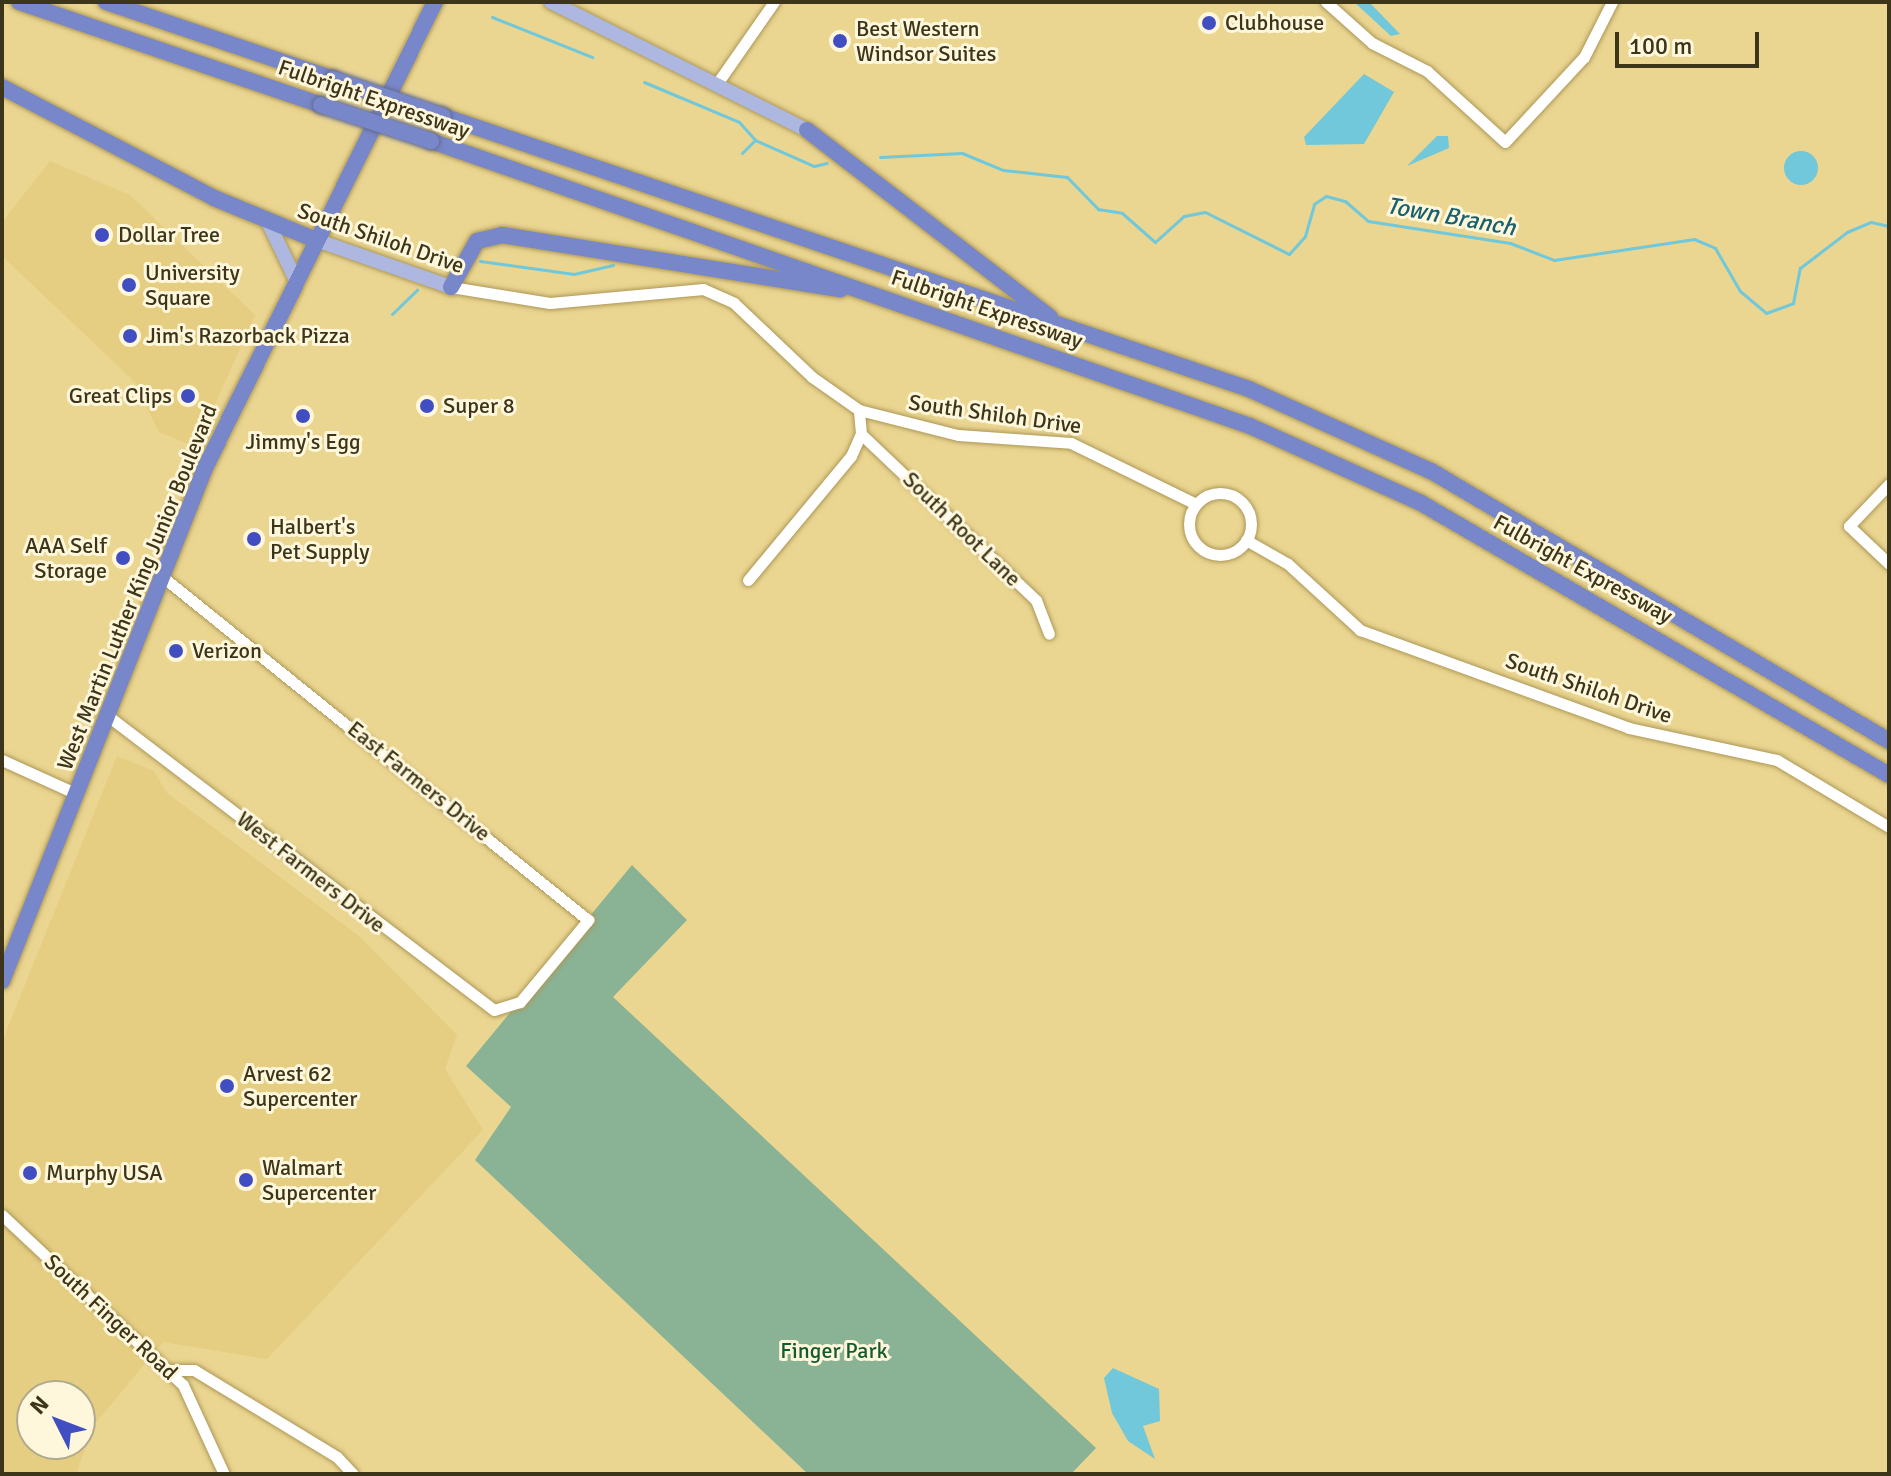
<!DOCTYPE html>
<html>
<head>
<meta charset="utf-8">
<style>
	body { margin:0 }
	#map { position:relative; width:1891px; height:1476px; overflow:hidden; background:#ead591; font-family:Signika,sans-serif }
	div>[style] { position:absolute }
	.built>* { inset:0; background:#e5ce82 }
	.green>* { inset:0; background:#8ab294 }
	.water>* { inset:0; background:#70c8da }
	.round { border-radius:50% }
	.stream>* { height:3px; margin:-1.5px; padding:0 1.5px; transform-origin:1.5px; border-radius:1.5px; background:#70c8da }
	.roads { filter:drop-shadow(0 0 2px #ad9857) drop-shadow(0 0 2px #ad9857) }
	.minor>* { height:11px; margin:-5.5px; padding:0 5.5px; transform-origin:5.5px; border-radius:5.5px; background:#fff }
	.minor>.ring { margin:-5.5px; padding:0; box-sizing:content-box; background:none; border:11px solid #fff; border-radius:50% }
	.major>* { height:14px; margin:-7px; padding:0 7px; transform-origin:7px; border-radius:7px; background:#adb7df }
	.highway>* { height:16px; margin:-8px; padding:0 8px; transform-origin:8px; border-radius:8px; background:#7787c9 }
	.bridges { filter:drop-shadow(0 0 2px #636a8b) drop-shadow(0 0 2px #636a8b) }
	.highway-bridge>* { height:16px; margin:-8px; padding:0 8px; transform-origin:8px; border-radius:8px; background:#7787c9 }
	.dots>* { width:22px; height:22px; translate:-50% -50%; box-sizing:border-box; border:4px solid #fff7dc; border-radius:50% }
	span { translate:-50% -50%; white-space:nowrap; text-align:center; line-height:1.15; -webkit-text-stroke:6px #fff7dc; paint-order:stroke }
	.poi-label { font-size:22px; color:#3d3519 }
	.left { translate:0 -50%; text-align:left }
	.right { translate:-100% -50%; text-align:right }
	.street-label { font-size:22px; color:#3d3519 }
	.park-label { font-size:22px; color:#155930 }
	.water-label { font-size:24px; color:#18606d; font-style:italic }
	.frame { position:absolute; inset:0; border:4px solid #3d3519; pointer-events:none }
	.north { position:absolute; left:16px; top:1380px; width:80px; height:80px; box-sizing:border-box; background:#fff7dc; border:2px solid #b1a98e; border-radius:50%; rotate:312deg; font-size:22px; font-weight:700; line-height:32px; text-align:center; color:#3d3519 }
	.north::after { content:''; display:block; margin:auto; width:28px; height:36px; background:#404ec2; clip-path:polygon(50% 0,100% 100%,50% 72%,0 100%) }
	.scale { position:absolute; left:1615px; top:32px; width:144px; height:36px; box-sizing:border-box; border:4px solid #3d3519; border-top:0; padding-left:10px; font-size:24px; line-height:28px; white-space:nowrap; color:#3d3519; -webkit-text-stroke:6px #fff7dc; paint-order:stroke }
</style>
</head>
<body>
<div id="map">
	<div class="built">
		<i style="clip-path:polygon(50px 161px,130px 195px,255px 315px,196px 447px,159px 432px,134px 381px,2px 256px,2px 222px)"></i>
		<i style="clip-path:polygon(evenodd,117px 756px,154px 771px,167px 793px,359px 936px,457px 1035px,445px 1069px,483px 1130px,267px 1359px,163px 1342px,94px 1425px,76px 1474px,2px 1474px,2px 1042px,117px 756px,32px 1396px,80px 1396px,80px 1444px,32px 1444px,32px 1396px)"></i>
	</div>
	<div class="green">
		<i style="clip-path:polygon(632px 865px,687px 920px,613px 997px,1096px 1448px,1071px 1474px,808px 1474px,475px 1160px,511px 1107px,466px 1066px)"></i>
	</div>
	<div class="water">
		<i style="clip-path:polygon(1354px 2px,1369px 2px,1400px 34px,1391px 36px)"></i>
		<i style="clip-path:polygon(1364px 74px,1394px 92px,1364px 144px,1306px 145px,1304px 137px)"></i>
		<i style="clip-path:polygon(1437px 136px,1448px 136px,1449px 148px,1407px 166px)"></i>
		<i class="round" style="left:1784px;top:151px;width:34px;height:34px"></i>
		<i style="clip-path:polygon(1113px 1368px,1159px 1389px,1160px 1421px,1143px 1426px,1155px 1459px,1128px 1441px,1112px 1413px,1104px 1378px)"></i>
	</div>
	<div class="stream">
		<i style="left:492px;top:17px;width:108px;rotate:21.8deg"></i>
		<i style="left:644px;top:82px;width:103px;rotate:22.8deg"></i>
		<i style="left:739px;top:122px;width:24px;rotate:48deg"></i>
		<i style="left:755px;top:140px;width:64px;rotate:23.8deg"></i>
		<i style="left:814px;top:166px;width:13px;rotate:-13deg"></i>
		<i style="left:742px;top:153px;width:18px;rotate:-45deg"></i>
		<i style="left:880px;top:157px;width:82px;rotate:-2.8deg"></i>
		<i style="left:962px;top:153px;width:44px;rotate:22.5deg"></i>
		<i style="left:1003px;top:170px;width:64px;rotate:6.2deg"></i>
		<i style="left:1067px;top:177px;width:45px;rotate:45.9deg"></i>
		<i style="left:1098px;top:209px;width:24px;rotate:9deg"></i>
		<i style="left:1122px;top:213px;width:44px;rotate:41.3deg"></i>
		<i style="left:1155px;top:242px;width:39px;rotate:-42deg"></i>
		<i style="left:1184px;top:216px;width:21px;rotate:-11deg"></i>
		<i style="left:1205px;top:212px;width:94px;rotate:26.6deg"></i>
		<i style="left:1289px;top:254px;width:24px;rotate:-48deg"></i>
		<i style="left:1305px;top:236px;width:33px;rotate:-74deg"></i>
		<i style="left:1314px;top:204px;width:14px;rotate:-34deg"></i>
		<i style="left:1326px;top:196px;width:20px;rotate:15deg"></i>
		<i style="left:1345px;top:201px;width:30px;rotate:41deg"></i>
		<i style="left:1368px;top:221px;width:144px;rotate:8.8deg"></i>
		<i style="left:1510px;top:243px;width:47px;rotate:21.1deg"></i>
		<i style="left:1554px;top:260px;width:142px;rotate:-8.5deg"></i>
		<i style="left:1694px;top:239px;width:23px;rotate:23deg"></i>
		<i style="left:1715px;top:248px;width:50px;rotate:59.8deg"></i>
		<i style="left:1740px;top:291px;width:34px;rotate:40deg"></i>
		<i style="left:1766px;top:313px;width:29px;rotate:-20deg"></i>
		<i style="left:1793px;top:303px;width:36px;rotate:-79deg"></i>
		<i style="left:1800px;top:268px;width:59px;rotate:-37.5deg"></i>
		<i style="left:1847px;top:232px;width:26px;rotate:-23deg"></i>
		<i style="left:1871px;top:222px;width:18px;rotate:13deg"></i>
		<i style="left:480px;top:261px;width:95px;rotate:7.9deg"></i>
		<i style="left:574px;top:274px;width:40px;rotate:-13deg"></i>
		<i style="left:392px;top:314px;width:35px;rotate:-44deg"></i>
	</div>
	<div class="roads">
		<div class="minor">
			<i style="left:1326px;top:2px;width:62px;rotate:41.7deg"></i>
			<i style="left:1372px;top:43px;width:62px;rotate:27deg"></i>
			<i style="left:1427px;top:71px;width:105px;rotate:42.3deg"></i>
			<i style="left:1505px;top:142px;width:116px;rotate:-47.1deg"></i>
			<i style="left:1584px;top:57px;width:62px;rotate:-63deg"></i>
			<i style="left:716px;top:85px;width:101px;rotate:-55.1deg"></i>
			<i style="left:451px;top:287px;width:100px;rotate:9.2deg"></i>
			<i style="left:550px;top:303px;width:154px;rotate:-5.2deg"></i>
			<i style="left:703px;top:289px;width:34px;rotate:24deg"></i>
			<i style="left:734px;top:303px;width:108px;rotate:43.5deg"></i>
			<i style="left:812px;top:377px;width:57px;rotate:35.1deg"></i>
			<i style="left:859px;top:410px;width:102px;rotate:14.2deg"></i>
			<i style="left:958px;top:435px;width:113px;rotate:4deg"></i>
			<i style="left:1071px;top:443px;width:139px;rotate:26deg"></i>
			<i style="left:861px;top:434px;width:241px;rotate:43.5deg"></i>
			<i style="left:1036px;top:600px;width:36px;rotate:69deg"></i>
			<i style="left:1889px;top:484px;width:58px;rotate:133.6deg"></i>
			<i style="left:1849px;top:526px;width:55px;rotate:43.5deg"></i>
			<i class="ring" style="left:1189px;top:493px;width:51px;height:51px"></i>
			<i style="left:1246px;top:540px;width:48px;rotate:29.7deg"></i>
			<i style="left:1288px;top:564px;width:98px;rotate:42.5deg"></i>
			<i style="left:1360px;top:630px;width:286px;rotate:20deg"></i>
			<i style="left:1629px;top:728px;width:151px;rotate:12.2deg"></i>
			<i style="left:1777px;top:760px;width:131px;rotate:30.9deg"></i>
			<i style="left:748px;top:580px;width:161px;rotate:-50.3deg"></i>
			<i style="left:851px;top:456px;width:24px;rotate:-66deg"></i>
			<i style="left:861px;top:434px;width:24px;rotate:-95deg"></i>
			<i style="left:108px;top:716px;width:485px;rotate:37.3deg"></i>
			<i style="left:494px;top:1010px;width:27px;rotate:-17deg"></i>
			<i style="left:520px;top:1002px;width:107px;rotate:-50.3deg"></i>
			<i style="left:588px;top:920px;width:545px;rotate:-141.11deg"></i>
			<i style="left:2px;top:760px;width:82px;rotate:24.4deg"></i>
			<i style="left:2px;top:1215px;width:248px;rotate:43.2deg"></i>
			<i style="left:183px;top:1385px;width:98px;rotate:65.3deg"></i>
			<i style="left:171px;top:1370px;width:23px"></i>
			<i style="left:194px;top:1370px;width:167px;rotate:31.3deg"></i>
			<i style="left:337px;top:1457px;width:23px;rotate:47deg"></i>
		</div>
		<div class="major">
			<i style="left:551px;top:2px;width:286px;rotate:26.6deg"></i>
			<i style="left:268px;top:222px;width:64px;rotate:64.2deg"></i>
			<i style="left:316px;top:240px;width:143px;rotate:19.2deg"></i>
		</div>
		<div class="highway">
			<i style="left:19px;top:2px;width:319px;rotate:18.8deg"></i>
			<i style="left:106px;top:2px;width:240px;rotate:18.7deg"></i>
			<i style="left:2px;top:87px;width:239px;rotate:27.6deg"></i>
			<i style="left:214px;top:198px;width:110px;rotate:22.4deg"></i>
			<i style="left:443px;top:116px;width:851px;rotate:18.71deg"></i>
			<i style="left:1249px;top:389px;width:200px;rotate:24.3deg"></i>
			<i style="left:1431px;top:471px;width:532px;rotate:30.52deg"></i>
			<i style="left:807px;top:130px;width:307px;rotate:37.6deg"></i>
			<i style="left:431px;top:141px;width:867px;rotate:19.19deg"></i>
			<i style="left:1250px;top:426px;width:188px;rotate:24.2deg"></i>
			<i style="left:1421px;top:503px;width:541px;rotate:30.17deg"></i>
			<i style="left:451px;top:287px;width:53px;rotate:-60.5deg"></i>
			<i style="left:477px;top:241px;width:26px;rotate:-13deg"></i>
			<i style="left:502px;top:235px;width:343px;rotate:9.1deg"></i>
			<i style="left:2px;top:981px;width:552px;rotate:-68.41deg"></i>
			<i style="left:205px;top:468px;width:520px;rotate:-63.73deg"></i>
		</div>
	</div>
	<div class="bridges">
		<div class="highway-bridge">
			<i style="left:333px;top:79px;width:116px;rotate:18.6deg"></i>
			<i style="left:321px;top:105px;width:116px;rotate:18.1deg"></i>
		</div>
	</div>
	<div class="dots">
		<i style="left:1209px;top:23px;background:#404ec2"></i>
		<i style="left:840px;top:41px;background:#404ec2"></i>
		<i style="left:102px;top:235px;background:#404ec2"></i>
		<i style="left:129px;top:285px;background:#404ec2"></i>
		<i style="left:130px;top:336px;background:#404ec2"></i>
		<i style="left:188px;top:396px;background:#404ec2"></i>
		<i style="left:427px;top:406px;background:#404ec2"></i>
		<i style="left:303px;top:416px;background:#404ec2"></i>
		<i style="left:254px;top:539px;background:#404ec2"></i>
		<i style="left:123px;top:558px;background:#404ec2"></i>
		<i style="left:176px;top:651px;background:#404ec2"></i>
		<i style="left:227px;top:1086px;background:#404ec2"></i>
		<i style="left:30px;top:1173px;background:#404ec2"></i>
		<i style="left:246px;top:1180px;background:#404ec2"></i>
	</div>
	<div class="poi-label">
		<span class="left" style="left:1225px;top:23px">Clubhouse</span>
		<span class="left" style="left:856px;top:41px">Best Western<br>Windsor Suites</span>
		<span class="left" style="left:118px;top:235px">Dollar Tree</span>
		<span class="left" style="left:145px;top:285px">University<br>Square</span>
		<span class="left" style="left:146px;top:336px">Jim's Razorback Pizza</span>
		<span class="right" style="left:172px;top:396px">Great Clips</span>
		<span class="left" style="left:443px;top:406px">Super 8</span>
		<span style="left:303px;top:442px">Jimmy's Egg</span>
		<span class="left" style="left:270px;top:539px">Halbert's<br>Pet Supply</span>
		<span class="right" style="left:107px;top:558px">AAA Self<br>Storage</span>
		<span class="left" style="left:192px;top:651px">Verizon</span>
		<span class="left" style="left:243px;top:1086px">Arvest 62<br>Supercenter</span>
		<span class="left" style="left:262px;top:1180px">Walmart<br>Supercenter</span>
		<span class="left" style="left:46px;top:1173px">Murphy USA</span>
	</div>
	<div class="street-label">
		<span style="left:374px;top:99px;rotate:19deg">Fulbright Expressway</span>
		<span style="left:381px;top:238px;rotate:19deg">South Shiloh Drive</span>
		<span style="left:987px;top:309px;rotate:19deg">Fulbright Expressway</span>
		<span style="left:995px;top:414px;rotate:8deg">South Shiloh Drive</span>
		<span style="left:962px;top:529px;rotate:44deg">South Root Lane</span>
		<span style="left:1583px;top:569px;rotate:29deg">Fulbright Expressway</span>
		<span style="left:137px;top:587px;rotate:-68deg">West Martin Luther King Junior Boulevard</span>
		<span style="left:1589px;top:688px;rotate:19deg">South Shiloh Drive</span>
		<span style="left:419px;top:781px;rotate:39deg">East Farmers Drive</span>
		<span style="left:311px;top:872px;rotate:38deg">West Farmers Drive</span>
		<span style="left:111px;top:1317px;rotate:43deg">South Finger Road</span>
	</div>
	<div class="park-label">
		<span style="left:834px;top:1351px">Finger Park</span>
	</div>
	<div class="water-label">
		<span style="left:1451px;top:217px;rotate:10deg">Town Branch</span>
	</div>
	<div class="frame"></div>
	<div class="north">N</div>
	<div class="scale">100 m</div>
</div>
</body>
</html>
